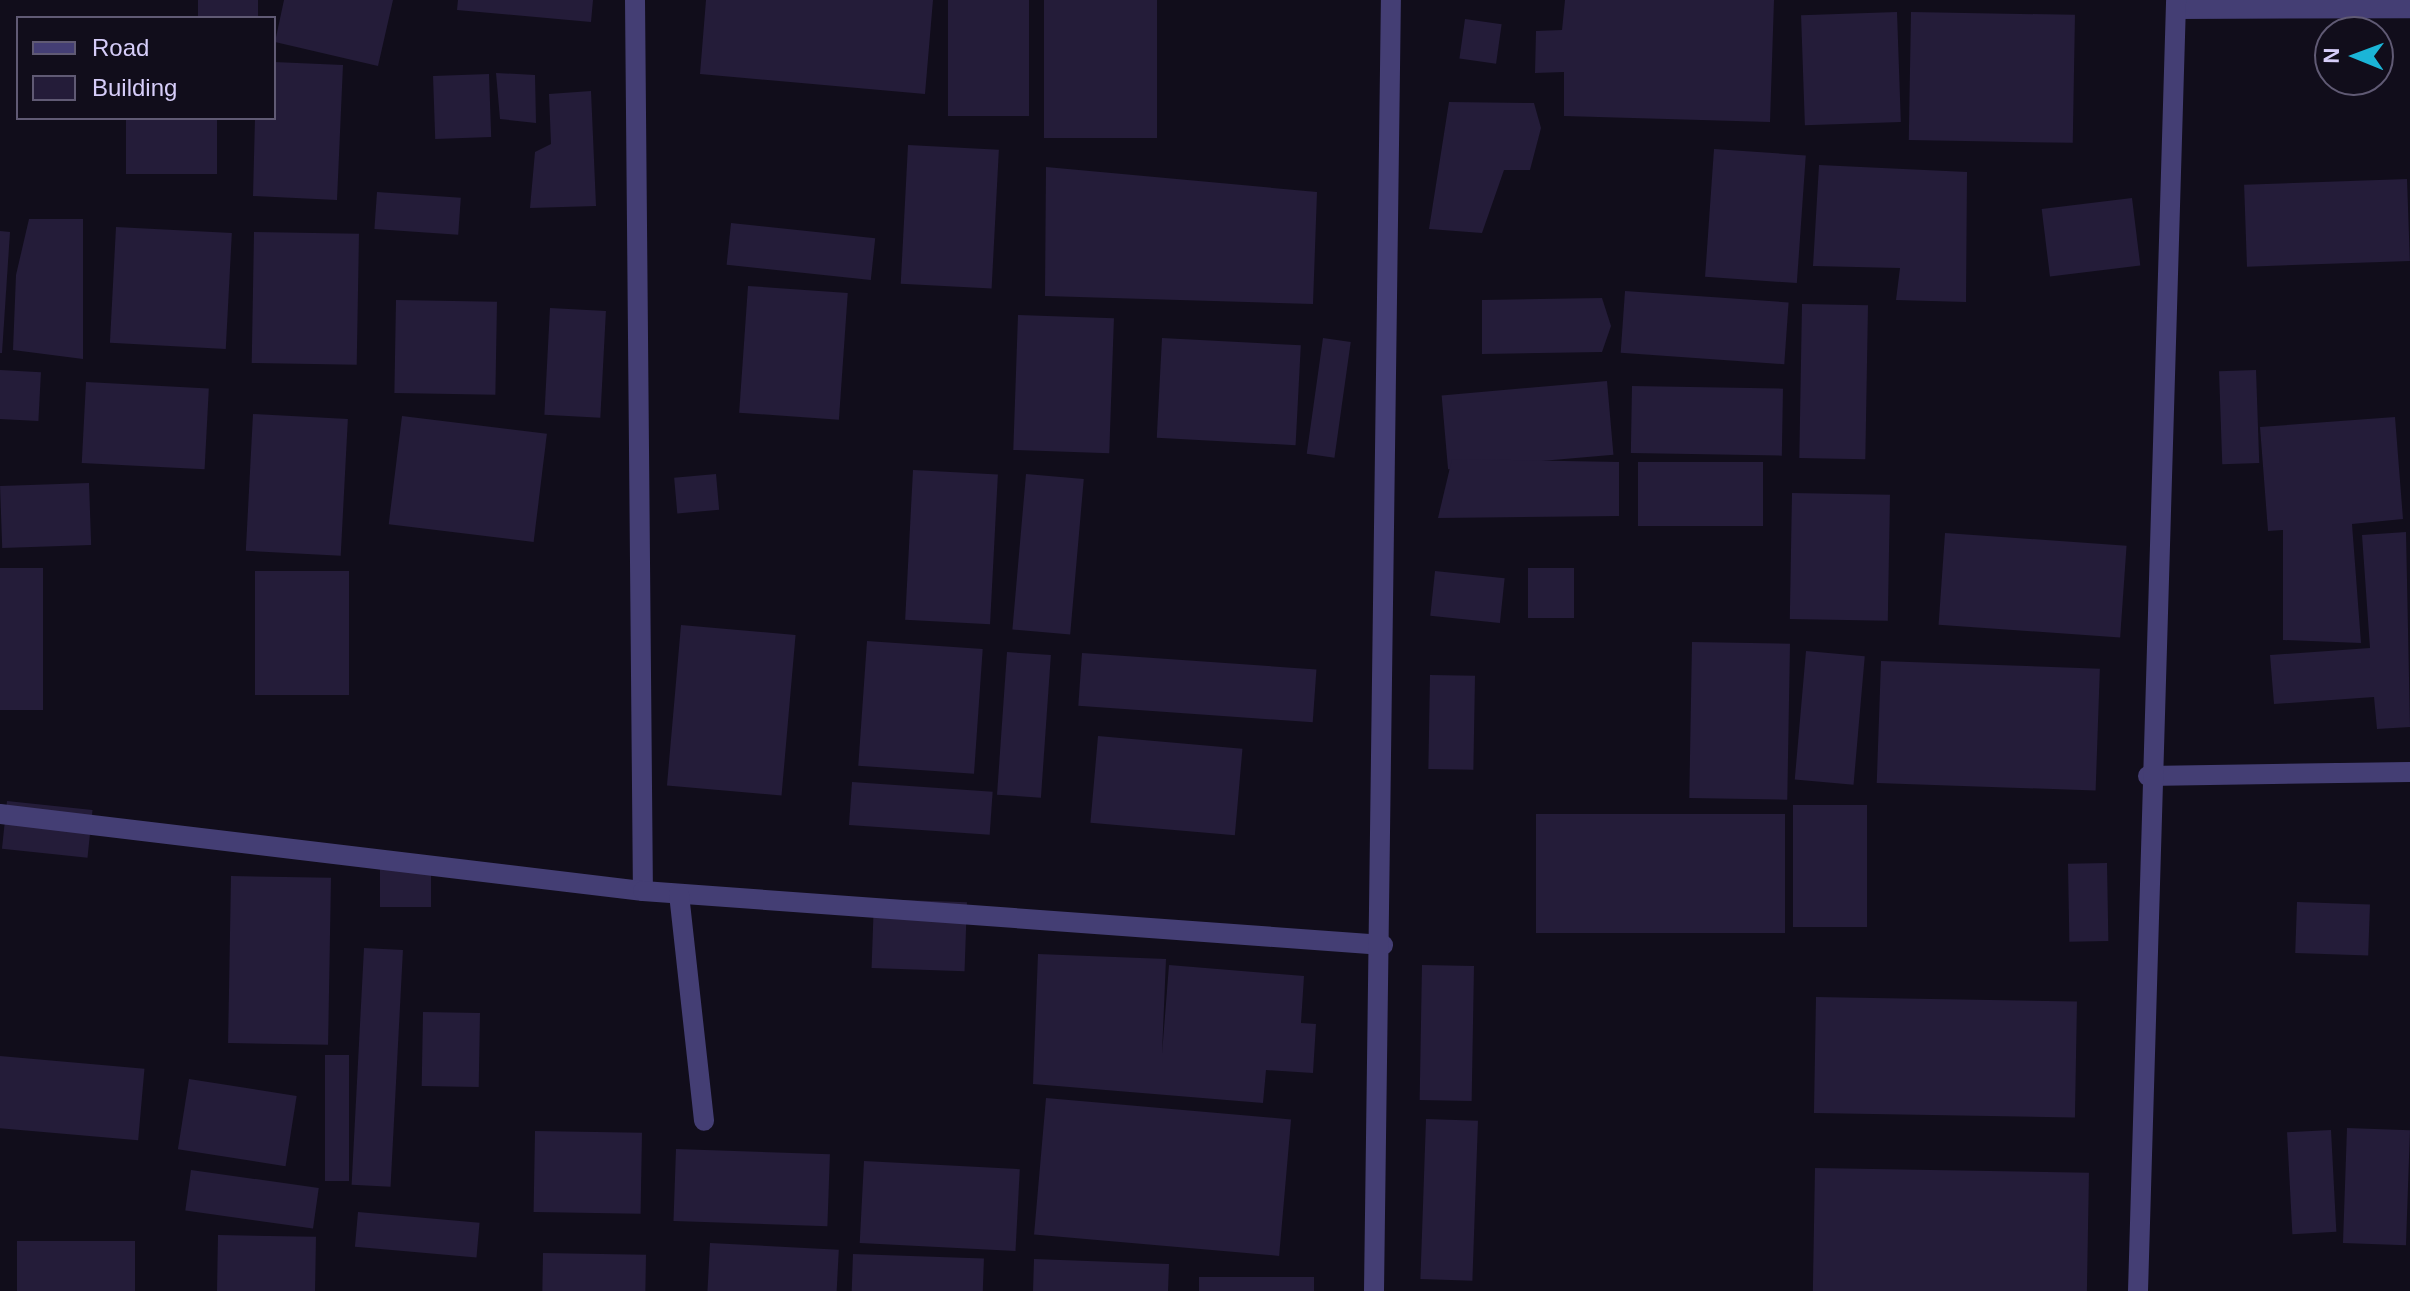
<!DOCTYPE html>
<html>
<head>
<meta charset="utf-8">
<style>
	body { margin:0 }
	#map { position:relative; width:2410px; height:1291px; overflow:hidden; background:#110d1b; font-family:Arial,sans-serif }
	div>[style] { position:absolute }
	.building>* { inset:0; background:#241c39; transform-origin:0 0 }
	.minor>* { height:20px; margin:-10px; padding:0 10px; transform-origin:10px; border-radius:10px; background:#443e74 }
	span { translate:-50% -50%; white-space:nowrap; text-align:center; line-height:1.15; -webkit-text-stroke:6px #110d1b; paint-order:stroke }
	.legend { position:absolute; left:16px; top:16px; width:260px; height:104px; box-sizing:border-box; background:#110d1b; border:2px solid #605a74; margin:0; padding:10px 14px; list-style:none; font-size:24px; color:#d6cdf9 }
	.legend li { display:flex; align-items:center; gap:16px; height:40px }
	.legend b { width:40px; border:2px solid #605a74 }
	.north { position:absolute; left:2314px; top:16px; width:80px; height:80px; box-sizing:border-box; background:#110d1b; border:2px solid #605a74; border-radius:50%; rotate:271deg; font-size:22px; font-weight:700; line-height:32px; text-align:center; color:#d6cdf9 }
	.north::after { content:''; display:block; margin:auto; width:28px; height:36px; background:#1bb5d7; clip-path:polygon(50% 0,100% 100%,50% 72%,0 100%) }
</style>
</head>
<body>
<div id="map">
	<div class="building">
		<i style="left:198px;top:0;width:60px;height:18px"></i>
		<i style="clip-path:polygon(284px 0,393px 0,378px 66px,275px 42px)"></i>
		<i style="clip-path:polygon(458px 0,593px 0,591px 22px,457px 10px)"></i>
		<i style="clip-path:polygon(706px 0,933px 0,925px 94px,700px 74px)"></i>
		<i style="left:948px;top:0;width:81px;height:116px"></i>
		<i style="left:1044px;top:0;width:113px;height:138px"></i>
		<i style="clip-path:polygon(1565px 0,1774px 0,1770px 122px,1564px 116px,1564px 72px,1535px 73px,1536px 31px,1562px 30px)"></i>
		<i style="left:1897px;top:12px;width:110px;height:96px;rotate:88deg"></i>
		<i style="left:1911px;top:12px;width:164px;height:128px;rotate:1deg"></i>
		<i style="left:1465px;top:19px;width:37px;height:40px;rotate:8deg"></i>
		<i style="clip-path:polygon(274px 62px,343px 65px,337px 200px,253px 196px,255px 118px,274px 118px)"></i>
		<i style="clip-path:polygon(496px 73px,535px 75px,536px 123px,500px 119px)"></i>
		<i style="left:489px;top:74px;width:63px;height:56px;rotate:88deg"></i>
		<i style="clip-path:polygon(591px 91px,596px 206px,530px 208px,535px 152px,551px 144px,549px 94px)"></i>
		<i style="clip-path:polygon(1449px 102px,1534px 103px,1541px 128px,1530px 170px,1504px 170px,1482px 233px,1429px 229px)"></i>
		<i style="left:126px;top:118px;width:91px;height:56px"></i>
		<i style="left:908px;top:145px;width:91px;height:139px;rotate:3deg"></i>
		<i style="left:1714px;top:149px;width:92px;height:128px;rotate:4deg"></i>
		<i style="clip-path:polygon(1819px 165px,1967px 172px,1966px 302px,1896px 300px,1900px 268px,1813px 266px)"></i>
		<i style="clip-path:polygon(1046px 167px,1317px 192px,1313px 304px,1045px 296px)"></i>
		<i style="left:2407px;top:179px;width:82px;height:163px;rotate:88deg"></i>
		<i style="left:377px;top:192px;width:84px;height:37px;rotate:4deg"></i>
		<i style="left:2132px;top:198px;width:68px;height:91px;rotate:83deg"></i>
		<i style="clip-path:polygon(29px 219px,83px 219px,83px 359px,13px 350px,16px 275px)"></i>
		<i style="left:731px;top:223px;width:145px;height:42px;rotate:6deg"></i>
		<i style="left:116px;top:227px;width:116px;height:116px;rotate:3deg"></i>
		<i style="clip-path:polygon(0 231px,10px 232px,2px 353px,0 353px)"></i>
		<i style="left:254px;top:232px;width:105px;height:131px;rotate:1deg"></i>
		<i style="left:748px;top:286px;width:100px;height:127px;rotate:4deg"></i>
		<i style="left:1625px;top:291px;width:164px;height:62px;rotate:4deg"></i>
		<i style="clip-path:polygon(1602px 298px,1611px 326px,1602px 352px,1482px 354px,1482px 300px)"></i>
		<i style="left:396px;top:300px;width:101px;height:93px;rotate:1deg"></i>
		<i style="left:1802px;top:304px;width:66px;height:154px;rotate:1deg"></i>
		<i style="left:550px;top:308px;width:56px;height:107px;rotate:3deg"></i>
		<i style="left:1018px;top:315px;width:96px;height:135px;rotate:2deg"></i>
		<i style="left:1162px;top:338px;width:139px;height:100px;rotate:3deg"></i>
		<i style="left:1323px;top:338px;width:28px;height:117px;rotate:8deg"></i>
		<i style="left:0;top:370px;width:41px;height:49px;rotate:3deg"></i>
		<i style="left:2256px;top:370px;width:93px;height:37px;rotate:88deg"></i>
		<i style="left:1607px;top:381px;width:74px;height:166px;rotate:85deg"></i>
		<i style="left:86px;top:382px;width:123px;height:81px;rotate:3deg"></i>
		<i style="left:1632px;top:386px;width:151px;height:67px;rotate:1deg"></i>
		<i style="left:253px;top:414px;width:95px;height:137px;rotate:3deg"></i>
		<i style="left:402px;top:416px;width:146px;height:109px;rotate:7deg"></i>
		<i style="clip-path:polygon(2395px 417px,2403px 519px,2352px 524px,2361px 643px,2283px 640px,2283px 530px,2268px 531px,2260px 427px)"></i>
		<i style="clip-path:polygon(1452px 459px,1619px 462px,1619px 516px,1438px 518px)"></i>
		<i style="left:1763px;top:462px;width:64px;height:125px;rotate:90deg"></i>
		<i style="left:913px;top:470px;width:85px;height:150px;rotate:3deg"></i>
		<i style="left:716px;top:474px;width:36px;height:42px;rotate:85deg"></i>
		<i style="left:1026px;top:474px;width:58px;height:156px;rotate:5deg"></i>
		<i style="left:89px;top:483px;width:62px;height:89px;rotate:88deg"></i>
		<i style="left:1792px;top:493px;width:98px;height:126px;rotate:1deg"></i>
		<i style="clip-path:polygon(2406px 532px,2410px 727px,2377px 729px,2374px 697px,2274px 704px,2270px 655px,2370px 648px,2362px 535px)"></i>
		<i style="left:1945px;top:533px;width:182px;height:92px;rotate:4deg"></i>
		<i style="left:0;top:568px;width:43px;height:142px"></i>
		<i style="left:1528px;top:568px;width:46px;height:50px"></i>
		<i style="left:349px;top:571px;width:124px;height:94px;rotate:90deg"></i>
		<i style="left:1435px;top:571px;width:70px;height:45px;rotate:6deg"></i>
		<i style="left:681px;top:625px;width:115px;height:161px;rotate:5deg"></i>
		<i style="left:867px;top:641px;width:116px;height:125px;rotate:4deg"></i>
		<i style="left:1692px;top:642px;width:98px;height:156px;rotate:1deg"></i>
		<i style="left:1806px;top:651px;width:59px;height:129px;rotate:5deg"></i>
		<i style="left:1007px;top:652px;width:44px;height:143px;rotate:4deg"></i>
		<i style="left:1082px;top:653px;width:235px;height:53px;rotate:4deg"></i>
		<i style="left:1881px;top:661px;width:219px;height:122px;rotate:2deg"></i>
		<i style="left:1430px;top:675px;width:45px;height:94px;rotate:1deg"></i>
		<i style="left:1098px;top:736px;width:145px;height:87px;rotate:5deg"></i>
		<i style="left:852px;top:782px;width:141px;height:43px;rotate:4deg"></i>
		<i style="left:7px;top:801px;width:86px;height:48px;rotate:6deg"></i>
		<i style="left:1793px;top:805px;width:74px;height:122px"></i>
		<i style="left:1536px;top:814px;width:249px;height:119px"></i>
		<i style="left:380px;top:863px;width:51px;height:44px"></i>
		<i style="left:2107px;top:863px;width:78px;height:39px;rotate:89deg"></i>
		<i style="left:231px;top:876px;width:100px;height:167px;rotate:1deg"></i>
		<i style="left:874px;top:899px;width:93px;height:69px;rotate:2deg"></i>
		<i style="left:2297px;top:902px;width:73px;height:51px;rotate:2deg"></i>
		<i style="left:364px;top:948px;width:39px;height:237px;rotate:3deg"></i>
		<i style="clip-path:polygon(1038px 954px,1166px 959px,1162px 1054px,1169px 965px,1304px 976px,1301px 1023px,1316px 1024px,1313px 1073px,1266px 1070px,1263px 1103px,1033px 1084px)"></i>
		<i style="left:1422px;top:965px;width:52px;height:135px;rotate:1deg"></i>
		<i style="left:1816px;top:997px;width:261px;height:116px;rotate:1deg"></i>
		<i style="left:423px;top:1012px;width:57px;height:74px;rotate:1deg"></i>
		<i style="left:325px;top:1055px;width:24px;height:126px"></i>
		<i style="left:0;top:1056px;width:145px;height:72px;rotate:5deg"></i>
		<i style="left:189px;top:1079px;width:109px;height:71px;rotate:9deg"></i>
		<i style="left:1046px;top:1098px;width:246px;height:137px;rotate:5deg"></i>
		<i style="left:1426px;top:1119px;width:52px;height:160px;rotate:2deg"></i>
		<i style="left:2347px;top:1128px;width:63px;height:115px;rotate:2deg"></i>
		<i style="left:2331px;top:1130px;width:102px;height:44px;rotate:87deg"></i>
		<i style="left:535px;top:1131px;width:107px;height:81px;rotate:1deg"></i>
		<i style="left:676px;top:1149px;width:154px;height:72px;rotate:2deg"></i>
		<i style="left:864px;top:1161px;width:156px;height:82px;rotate:3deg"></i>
		<i style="left:1815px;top:1168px;width:274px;height:123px;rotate:1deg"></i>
		<i style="left:191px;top:1170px;width:129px;height:41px;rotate:8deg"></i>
		<i style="left:358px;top:1212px;width:122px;height:35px;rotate:5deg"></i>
		<i style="left:218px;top:1235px;width:98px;height:56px;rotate:1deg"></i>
		<i style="left:17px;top:1241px;width:118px;height:50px"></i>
		<i style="left:710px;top:1243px;width:129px;height:48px;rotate:3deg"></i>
		<i style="left:543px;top:1253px;width:103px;height:38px;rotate:1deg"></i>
		<i style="left:853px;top:1254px;width:131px;height:37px;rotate:2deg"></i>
		<i style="clip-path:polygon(1034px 1259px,1169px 1264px,1168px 1291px,1033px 1291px)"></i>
		<i style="left:1199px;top:1277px;width:115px;height:14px"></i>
	</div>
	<div class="minor">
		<i style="left:635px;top:0;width:891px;rotate:89.49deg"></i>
		<i style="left:2176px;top:9px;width:234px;rotate:-0.2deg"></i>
		<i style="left:2148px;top:776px;width:262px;rotate:-0.9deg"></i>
		<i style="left:0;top:814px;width:648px;rotate:6.83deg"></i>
		<i style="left:643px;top:891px;width:742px;rotate:4.17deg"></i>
		<i style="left:679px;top:894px;width:228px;rotate:83.7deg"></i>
		<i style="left:1374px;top:1291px;width:1291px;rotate:-89.25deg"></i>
		<i style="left:2138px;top:1291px;width:1292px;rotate:-88.31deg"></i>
	</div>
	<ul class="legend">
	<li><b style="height:10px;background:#443e74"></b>Road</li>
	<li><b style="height:22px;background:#241c39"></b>Building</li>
	</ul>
	<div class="north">N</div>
</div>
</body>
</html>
